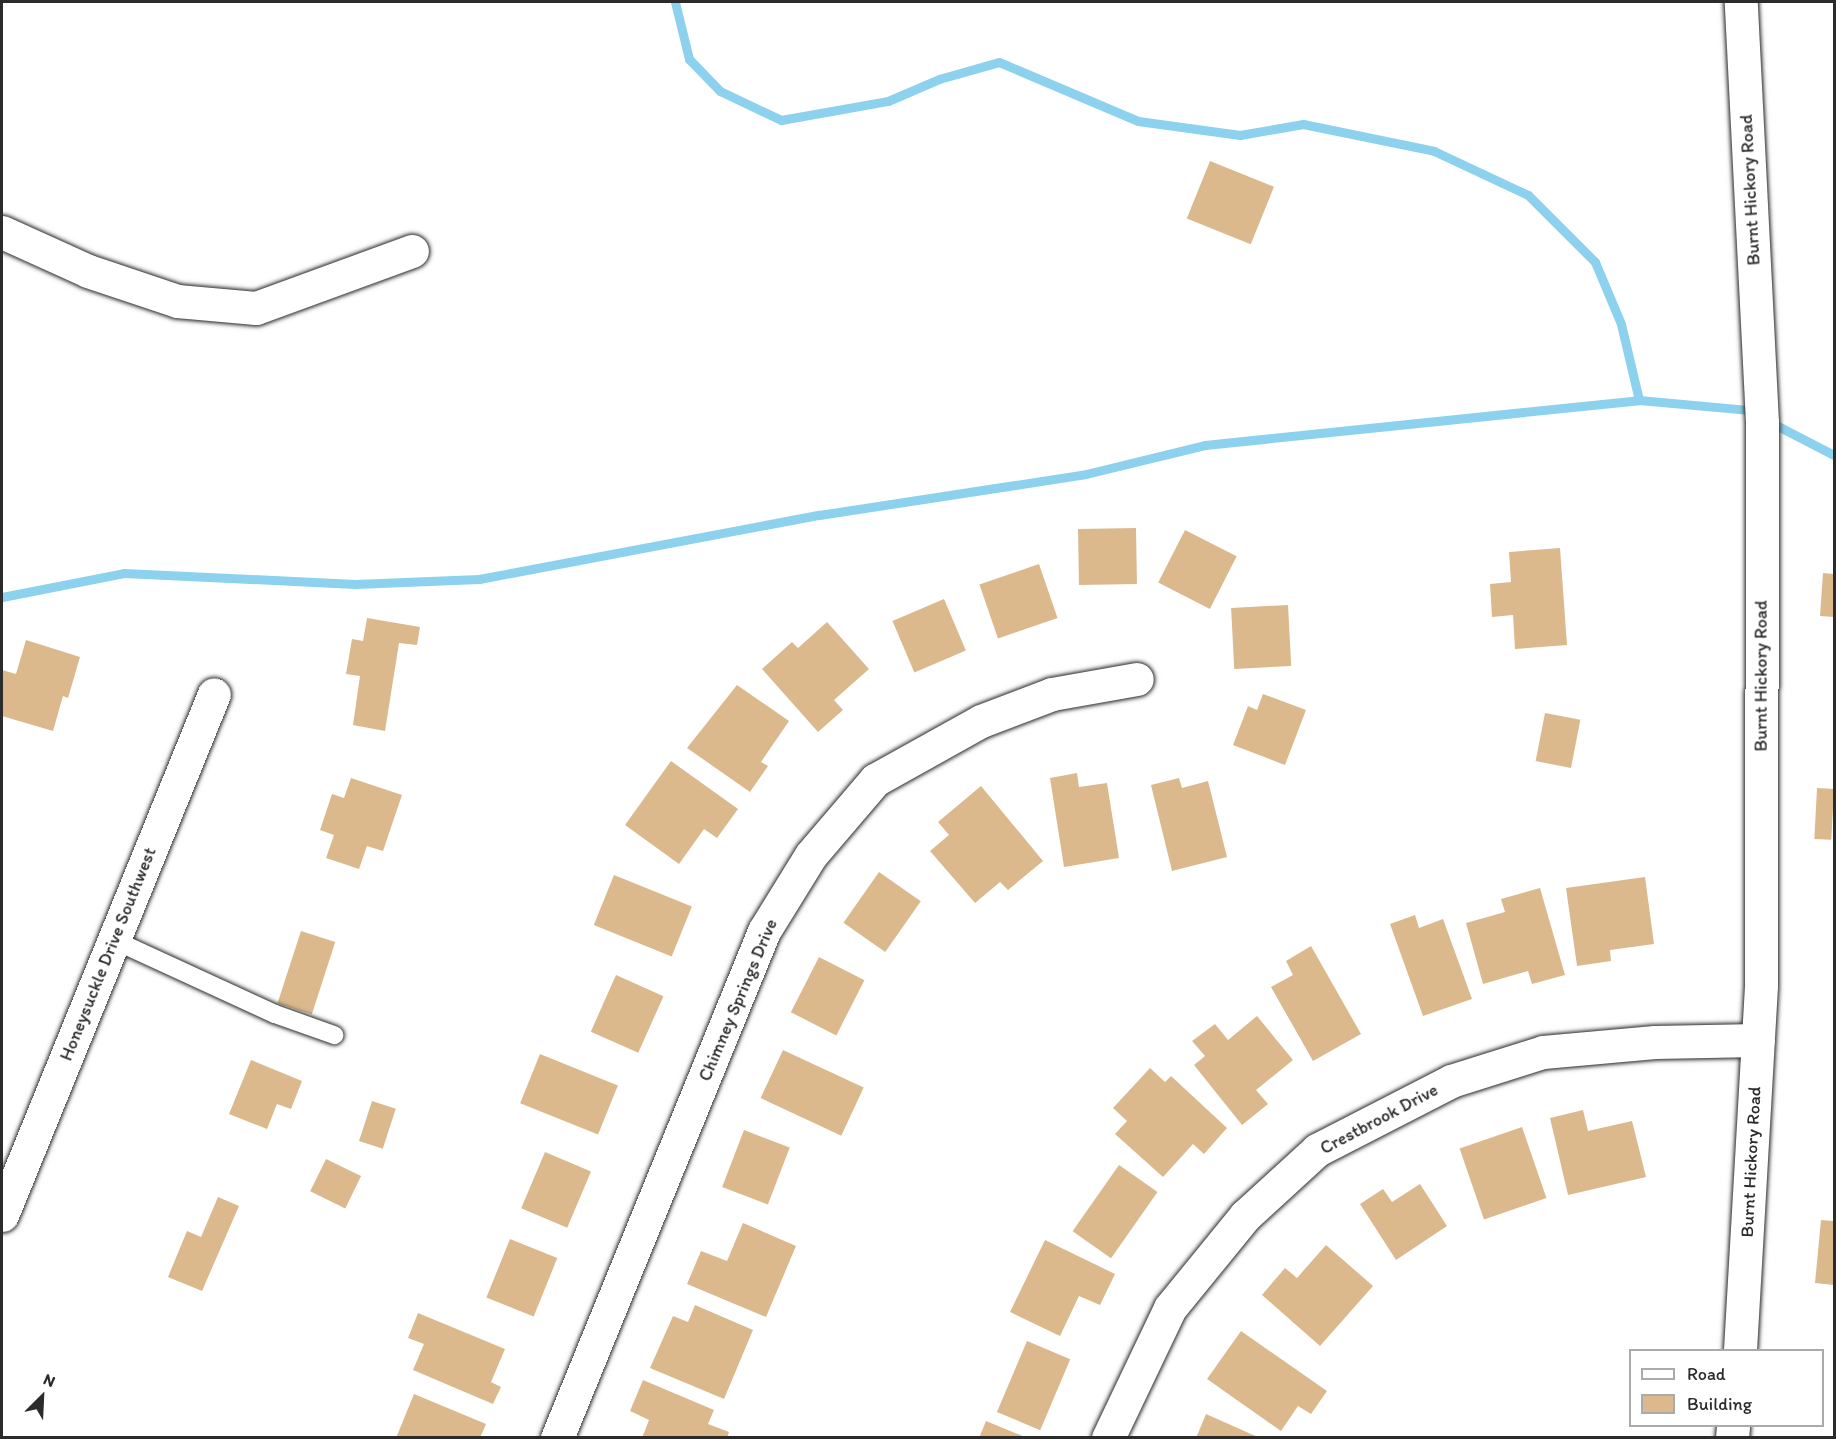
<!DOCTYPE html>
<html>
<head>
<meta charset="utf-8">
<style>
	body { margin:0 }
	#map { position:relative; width:1836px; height:1439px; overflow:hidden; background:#fff; font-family:Itim,sans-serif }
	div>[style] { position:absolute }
	.stream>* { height:9px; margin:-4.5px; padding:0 4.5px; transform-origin:4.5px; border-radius:4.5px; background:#8cd1ed }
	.building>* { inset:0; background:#dbb98d; transform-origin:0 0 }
	.roads { filter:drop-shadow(0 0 2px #2b2b2b) drop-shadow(0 0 2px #2b2b2b) }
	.lane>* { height:18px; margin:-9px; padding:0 9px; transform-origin:9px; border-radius:9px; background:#fff }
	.street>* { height:33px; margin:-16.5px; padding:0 16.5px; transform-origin:16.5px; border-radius:16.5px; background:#fff }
	.secondary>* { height:33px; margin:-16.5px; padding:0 16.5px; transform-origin:16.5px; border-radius:16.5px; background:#fff }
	span { translate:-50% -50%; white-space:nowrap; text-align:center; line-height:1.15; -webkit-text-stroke:4.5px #fff; paint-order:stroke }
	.street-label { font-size:18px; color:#2b2b2b }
	.frame { position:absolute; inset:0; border:3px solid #2b2b2b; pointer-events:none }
	.legend { position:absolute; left:1629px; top:1349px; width:195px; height:78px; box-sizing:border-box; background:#fff; border:2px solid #aaa; margin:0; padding:8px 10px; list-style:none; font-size:18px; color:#2b2b2b }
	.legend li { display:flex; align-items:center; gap:12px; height:30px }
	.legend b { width:30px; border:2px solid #aaa }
	.north { position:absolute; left:12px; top:1367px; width:60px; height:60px; -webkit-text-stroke:4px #fff; paint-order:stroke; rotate:24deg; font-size:16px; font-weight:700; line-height:24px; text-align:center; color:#2b2b2b }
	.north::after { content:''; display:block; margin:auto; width:21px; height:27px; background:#2b2b2b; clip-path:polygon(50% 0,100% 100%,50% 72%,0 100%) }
</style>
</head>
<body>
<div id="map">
	<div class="stream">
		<i style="left:675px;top:2px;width:59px;rotate:76.2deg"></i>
		<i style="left:689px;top:59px;width:45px;rotate:45.9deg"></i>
		<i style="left:720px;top:91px;width:68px;rotate:25.4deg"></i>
		<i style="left:781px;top:120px;width:109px;rotate:-10.1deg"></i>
		<i style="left:888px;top:101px;width:56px;rotate:-23.3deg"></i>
		<i style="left:939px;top:79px;width:62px;rotate:-15.8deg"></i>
		<i style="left:999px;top:62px;width:151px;rotate:23deg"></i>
		<i style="left:1138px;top:121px;width:103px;rotate:7.8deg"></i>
		<i style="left:1240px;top:135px;width:64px;rotate:-9.9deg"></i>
		<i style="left:1303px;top:124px;width:134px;rotate:11.6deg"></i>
		<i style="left:1434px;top:151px;width:104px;rotate:25.1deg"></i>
		<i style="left:1528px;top:195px;width:95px;rotate:45deg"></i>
		<i style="left:1595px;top:262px;width:67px;rotate:67.2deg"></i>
		<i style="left:1621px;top:324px;width:78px;rotate:76.7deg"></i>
		<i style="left:1768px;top:421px;width:74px;rotate:27.3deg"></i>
		<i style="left:2px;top:597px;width:124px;rotate:-11.1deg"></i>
		<i style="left:124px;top:573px;width:231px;rotate:2.7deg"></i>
		<i style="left:355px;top:584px;width:124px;rotate:-2.3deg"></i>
		<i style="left:479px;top:579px;width:346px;rotate:-10.7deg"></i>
		<i style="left:819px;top:515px;width:270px;rotate:-8.7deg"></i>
		<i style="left:1086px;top:474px;width:122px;rotate:-13.7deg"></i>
		<i style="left:1205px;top:445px;width:436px;rotate:-5.9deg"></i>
		<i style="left:1639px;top:400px;width:109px;rotate:5.2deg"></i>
		<i style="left:1748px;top:410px;width:9px;rotate:27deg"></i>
	</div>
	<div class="building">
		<i style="left:1210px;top:161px;width:69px;height:62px;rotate:22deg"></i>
		<i style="left:1136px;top:528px;width:56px;height:58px;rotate:89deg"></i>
		<i style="left:1185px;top:530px;width:58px;height:59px;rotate:27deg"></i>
		<i style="clip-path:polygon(1560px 548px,1567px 645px,1515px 649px,1513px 615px,1492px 617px,1490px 584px,1511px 582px,1509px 552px)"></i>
		<i style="left:1039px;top:564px;width:57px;height:63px;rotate:71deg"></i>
		<i style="clip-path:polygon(1823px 573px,1834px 574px,1834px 617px,1820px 616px)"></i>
		<i style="left:944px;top:599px;width:56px;height:56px;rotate:67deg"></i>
		<i style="left:1288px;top:605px;width:61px;height:57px;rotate:87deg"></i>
		<i style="clip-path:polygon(367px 618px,420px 627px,417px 645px,399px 643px,385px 731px,353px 725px,360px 676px,346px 674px,352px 639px,363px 641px)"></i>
		<i style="clip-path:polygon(827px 622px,869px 669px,834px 700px,843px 710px,818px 732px,762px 669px,792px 642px,798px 648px)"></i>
		<i style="clip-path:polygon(26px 640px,80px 657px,68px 698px,63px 696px,53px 731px,2px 716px,2px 670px,16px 674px)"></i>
		<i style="clip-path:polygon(737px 685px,789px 721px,761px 762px,768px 766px,750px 792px,687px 748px)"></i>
		<i style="clip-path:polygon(1263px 694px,1306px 710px,1285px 765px,1233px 745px,1248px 706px,1257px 710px)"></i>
		<i style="left:1545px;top:713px;width:36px;height:49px;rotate:11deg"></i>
		<i style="clip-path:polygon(671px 761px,738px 809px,717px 838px,704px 829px,679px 864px,625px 825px)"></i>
		<i style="clip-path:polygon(1077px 773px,1079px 787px,1107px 783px,1119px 858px,1064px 867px,1050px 778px)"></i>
		<i style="clip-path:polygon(351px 778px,402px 795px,383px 851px,367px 846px,359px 869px,326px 858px,334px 835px,320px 830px,332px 794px,344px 798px)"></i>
		<i style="clip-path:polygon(1179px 778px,1182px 788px,1208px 781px,1227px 857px,1172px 871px,1151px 785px)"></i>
		<i style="clip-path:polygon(981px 786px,1043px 861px,1008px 890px,1000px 882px,975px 903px,930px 851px,949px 835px,938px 822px)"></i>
		<i style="left:1817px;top:788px;width:17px;height:51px;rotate:3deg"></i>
		<i style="left:879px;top:872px;width:51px;height:62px;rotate:35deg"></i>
		<i style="left:614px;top:875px;width:84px;height:54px;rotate:22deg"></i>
		<i style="clip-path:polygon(1645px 877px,1654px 944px,1610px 950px,1611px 961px,1577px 966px,1566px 888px)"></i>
		<i style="clip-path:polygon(1540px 888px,1565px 975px,1532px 984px,1528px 971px,1483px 984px,1466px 923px,1505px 912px,1501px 899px)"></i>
		<i style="clip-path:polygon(1415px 915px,1419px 928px,1443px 919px,1472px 999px,1423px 1016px,1390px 924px)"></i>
		<i style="left:301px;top:931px;width:36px;height:76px;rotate:18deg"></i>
		<i style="clip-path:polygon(1311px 946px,1361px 1034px,1313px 1061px,1271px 987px,1293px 975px,1286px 961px)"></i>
		<i style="left:819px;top:957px;width:51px;height:62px;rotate:27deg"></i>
		<i style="left:616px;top:975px;width:52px;height:62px;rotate:24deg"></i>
		<i style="clip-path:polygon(1257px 1016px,1293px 1060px,1256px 1090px,1268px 1104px,1242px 1125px,1194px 1065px,1205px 1056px,1192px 1041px,1215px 1024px,1228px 1040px)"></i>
		<i style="left:783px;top:1050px;width:89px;height:53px;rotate:25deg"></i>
		<i style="left:540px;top:1054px;width:84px;height:53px;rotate:22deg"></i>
		<i style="clip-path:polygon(251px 1060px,302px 1081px,291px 1109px,277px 1104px,267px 1129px,229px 1114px)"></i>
		<i style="clip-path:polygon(1150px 1068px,1165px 1082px,1171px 1076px,1227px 1128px,1204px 1154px,1193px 1144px,1163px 1177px,1115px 1134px,1127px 1121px,1113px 1108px)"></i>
		<i style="left:372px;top:1101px;width:25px;height:42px;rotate:18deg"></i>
		<i style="clip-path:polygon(1583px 1110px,1588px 1131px,1632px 1121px,1646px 1177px,1568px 1195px,1550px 1118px)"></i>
		<i style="left:1522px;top:1127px;width:75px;height:66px;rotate:71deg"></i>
		<i style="left:744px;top:1130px;width:49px;height:61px;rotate:21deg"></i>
		<i style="left:545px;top:1152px;width:50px;height:61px;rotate:23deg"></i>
		<i style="left:326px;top:1159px;width:39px;height:36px;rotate:26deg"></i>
		<i style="left:1119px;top:1165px;width:47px;height:81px;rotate:35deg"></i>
		<i style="clip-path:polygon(1420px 1184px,1447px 1226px,1396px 1260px,1360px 1204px,1383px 1189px,1392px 1202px)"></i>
		<i style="clip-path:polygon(218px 1197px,239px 1206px,202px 1291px,168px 1277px,187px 1231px,201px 1237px)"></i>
		<i style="clip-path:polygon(1821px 1220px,1834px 1221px,1834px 1285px,1815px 1283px)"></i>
		<i style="clip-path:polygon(743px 1223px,796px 1246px,766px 1317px,687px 1284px,701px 1251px,727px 1261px)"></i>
		<i style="left:510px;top:1239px;width:51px;height:63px;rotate:22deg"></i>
		<i style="clip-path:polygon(1045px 1240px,1115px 1274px,1100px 1305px,1079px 1296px,1060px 1336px,1010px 1312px)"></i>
		<i style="clip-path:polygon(1326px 1245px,1373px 1286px,1320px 1346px,1262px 1295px,1285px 1268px,1297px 1278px)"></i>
		<i style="clip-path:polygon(695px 1305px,753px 1330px,724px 1399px,650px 1368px,673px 1316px,688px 1322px)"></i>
		<i style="clip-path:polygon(418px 1313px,505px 1349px,491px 1382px,501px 1387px,493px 1404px,413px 1370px,424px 1344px,408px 1338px)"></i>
		<i style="clip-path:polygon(1241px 1331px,1327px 1391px,1311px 1414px,1298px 1406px,1281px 1431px,1207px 1379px)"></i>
		<i style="left:1027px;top:1341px;width:47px;height:77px;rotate:23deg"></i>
		<i style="clip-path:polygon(643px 1380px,714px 1410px,708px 1424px,729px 1432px,727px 1438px,642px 1438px,649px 1420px,630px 1411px)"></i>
		<i style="clip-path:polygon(414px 1394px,486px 1424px,480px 1438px,396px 1438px)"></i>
		<i style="clip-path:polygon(1206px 1414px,1260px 1438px,1196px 1438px)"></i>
		<i style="clip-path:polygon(986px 1421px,1025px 1437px,1025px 1438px,979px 1438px)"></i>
	</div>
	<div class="roads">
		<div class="lane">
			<i style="left:114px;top:940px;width:177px;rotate:24.7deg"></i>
			<i style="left:275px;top:1014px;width:63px;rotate:19.6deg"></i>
		</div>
		<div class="street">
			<i style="left:2px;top:232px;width:94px;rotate:24.4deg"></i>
			<i style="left:88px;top:271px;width:94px;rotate:18.6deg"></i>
			<i style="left:177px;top:301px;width:79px;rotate:5.1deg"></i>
			<i style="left:256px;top:308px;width:166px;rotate:-20.1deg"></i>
			<i style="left:2px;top:1215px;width:562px;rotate:-67.86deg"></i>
			<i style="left:557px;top:1438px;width:548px;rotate:-67.79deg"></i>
			<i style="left:764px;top:931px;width:89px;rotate:-58.3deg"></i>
			<i style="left:811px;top:855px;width:99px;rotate:-49.5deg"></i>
			<i style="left:875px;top:780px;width:121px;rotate:-29.1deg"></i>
			<i style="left:981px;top:721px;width:76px;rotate:-20.8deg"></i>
			<i style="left:1052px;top:694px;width:86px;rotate:-10deg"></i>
			<i style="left:1108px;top:1438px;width:144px;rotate:-64.5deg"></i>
			<i style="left:1170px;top:1308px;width:119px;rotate:-50.8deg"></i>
			<i style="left:1245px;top:1216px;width:98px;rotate:-42.5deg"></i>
			<i style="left:1317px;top:1150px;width:151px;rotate:-27.2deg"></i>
			<i style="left:1451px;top:1081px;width:96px;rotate:-17.5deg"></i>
			<i style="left:1543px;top:1052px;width:112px;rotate:-5.1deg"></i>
			<i style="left:1655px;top:1042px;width:103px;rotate:-1.1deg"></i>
		</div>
		<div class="secondary">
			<i style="left:1740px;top:1350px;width:366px;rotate:-86.7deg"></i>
			<i style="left:1761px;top:985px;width:563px;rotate:-89.9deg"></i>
			<i style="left:1762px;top:422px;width:421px;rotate:-92.9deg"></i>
			<i style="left:1732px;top:1438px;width:12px;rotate:-85deg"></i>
		</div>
	</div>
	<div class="street-label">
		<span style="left:1750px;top:190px;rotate:-93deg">Burnt Hickory Road</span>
		<span style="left:1761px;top:676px;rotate:-90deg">Burnt Hickory Road</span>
		<span style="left:108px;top:954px;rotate:-68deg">Honeysuckle Drive Southwest</span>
		<span style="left:738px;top:1000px;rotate:-67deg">Chimney Springs Drive</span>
		<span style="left:1379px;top:1119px;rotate:-28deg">Crestbrook Drive</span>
		<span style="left:1751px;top:1162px;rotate:-87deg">Burnt Hickory Road</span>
	</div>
	<div class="frame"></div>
	<ul class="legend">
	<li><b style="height:8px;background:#fff"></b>Road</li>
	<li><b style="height:16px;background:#dbb98d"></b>Building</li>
	</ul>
	<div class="north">N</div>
</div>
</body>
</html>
